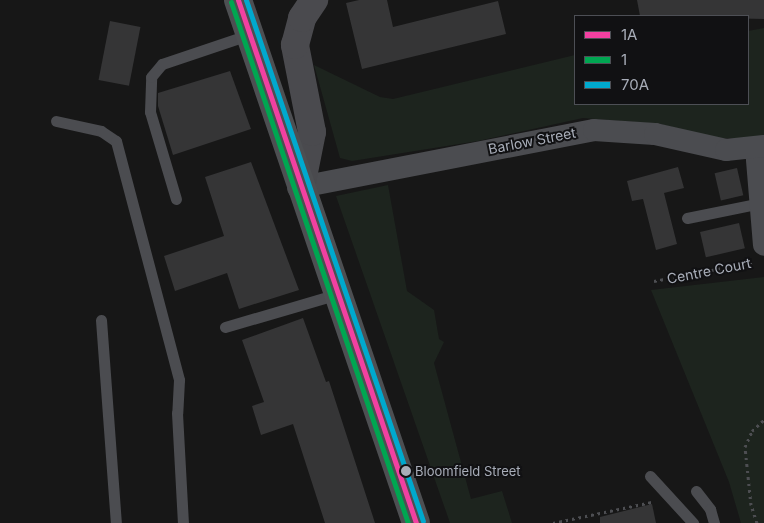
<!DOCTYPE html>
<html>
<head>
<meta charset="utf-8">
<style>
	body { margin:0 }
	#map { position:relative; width:764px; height:523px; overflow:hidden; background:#171717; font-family:Inter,sans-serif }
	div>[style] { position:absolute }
	.green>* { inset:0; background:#1d241e }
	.building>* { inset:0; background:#353536; transform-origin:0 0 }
	.path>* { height:3px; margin-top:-1.5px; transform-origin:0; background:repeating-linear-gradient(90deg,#4d4e52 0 2.5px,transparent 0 6.5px) }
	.lane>* { height:11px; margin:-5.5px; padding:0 5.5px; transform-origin:5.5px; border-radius:5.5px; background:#4b4c50 }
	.street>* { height:22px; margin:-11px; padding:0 11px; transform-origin:11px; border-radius:11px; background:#4b4c50 }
	.secondary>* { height:28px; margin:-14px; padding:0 14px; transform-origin:14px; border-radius:14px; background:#4a4a4e }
	.primary>* { height:28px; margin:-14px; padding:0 14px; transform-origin:14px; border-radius:14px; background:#4d4f52 }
	.bus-1>* { height:5px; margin:-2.5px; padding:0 2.5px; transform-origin:2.5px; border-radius:2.5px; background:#f240a1 }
	.bus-2>* { height:5px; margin:-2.5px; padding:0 2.5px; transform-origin:2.5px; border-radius:2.5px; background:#00a651 }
	.bus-3>* { height:5px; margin:-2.5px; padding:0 2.5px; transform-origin:2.5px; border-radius:2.5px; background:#00a9ce }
	.dots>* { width:14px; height:14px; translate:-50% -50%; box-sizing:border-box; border:2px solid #111113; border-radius:50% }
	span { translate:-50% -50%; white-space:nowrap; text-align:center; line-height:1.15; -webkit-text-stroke:4px #111113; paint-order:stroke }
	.bus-label { font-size:13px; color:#a8adb8 }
	.left { translate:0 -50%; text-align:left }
	.street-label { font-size:14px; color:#a8adb8 }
	.legend { position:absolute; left:574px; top:15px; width:175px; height:90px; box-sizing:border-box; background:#111113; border:1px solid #4d4f55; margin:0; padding:6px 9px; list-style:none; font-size:15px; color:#a8adb8 }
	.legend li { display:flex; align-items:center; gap:10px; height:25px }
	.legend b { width:25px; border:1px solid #4d4f55 }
</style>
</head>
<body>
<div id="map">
	<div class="green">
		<i style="clip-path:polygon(764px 28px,764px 137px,752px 139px,717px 138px,660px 124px,583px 118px,478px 141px,352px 161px,340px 158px,314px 65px,380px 97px,393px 99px,575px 55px,575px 104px,748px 104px,748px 31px)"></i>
		<i style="clip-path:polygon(388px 185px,407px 291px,434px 310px,439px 339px,444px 342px,434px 363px,471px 499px,502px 491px,512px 523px,450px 523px,336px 196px)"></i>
		<i style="clip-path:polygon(764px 277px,764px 523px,741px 523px,729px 482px,651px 290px)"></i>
	</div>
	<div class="building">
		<i style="clip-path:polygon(359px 0,387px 0,393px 27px,498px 1px,506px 34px,362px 69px,346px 3px)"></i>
		<i style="clip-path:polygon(637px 0,764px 0,764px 19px,640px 16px)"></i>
		<i style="left:110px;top:21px;width:31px;height:60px;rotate:11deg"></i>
		<i style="clip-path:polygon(230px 71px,251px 129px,173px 155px,158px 106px,158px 93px)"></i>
		<i style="clip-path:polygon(251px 162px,299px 290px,239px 309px,227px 273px,175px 291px,164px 256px,224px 236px,205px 177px)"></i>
		<i style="clip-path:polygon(678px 167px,684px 188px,664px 193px,677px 244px,656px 250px,643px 199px,632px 201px,627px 181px)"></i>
		<i style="left:737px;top:168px;width:28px;height:23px;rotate:77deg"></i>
		<i style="left:739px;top:223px;width:26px;height:40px;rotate:77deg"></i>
		<i style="clip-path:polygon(303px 318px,326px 382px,329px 381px,375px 523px,325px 523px,293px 424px,261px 435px,252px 406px,264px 402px,242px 340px)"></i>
		<i style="clip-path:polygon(652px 504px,656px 523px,600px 523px,600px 517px)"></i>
	</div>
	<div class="path">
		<i style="left:654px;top:281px;width:102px;rotate:-10.8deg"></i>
		<i style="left:553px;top:523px;width:101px;rotate:-12deg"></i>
		<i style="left:757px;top:523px;width:19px;rotate:-108deg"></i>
		<i style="left:751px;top:505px;width:58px;rotate:-95.9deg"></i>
		<i style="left:745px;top:447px;width:17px;rotate:-66deg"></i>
		<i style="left:752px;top:431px;width:16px;rotate:-43deg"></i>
	</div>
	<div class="lane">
		<i style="left:56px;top:121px;width:46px;rotate:12.5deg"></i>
		<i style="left:101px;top:131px;width:18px;rotate:34deg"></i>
		<i style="left:116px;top:141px;width:247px;rotate:75.2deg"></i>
		<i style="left:179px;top:380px;width:33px;rotate:93deg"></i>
		<i style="left:177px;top:413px;width:110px;rotate:86.9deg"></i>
		<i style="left:176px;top:199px;width:91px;rotate:-106.6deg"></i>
		<i style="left:150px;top:112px;width:35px;rotate:-88deg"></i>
		<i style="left:151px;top:77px;width:17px;rotate:-50deg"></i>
		<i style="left:162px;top:64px;width:94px;rotate:-18.6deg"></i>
		<i style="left:687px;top:218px;width:76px;rotate:-11.5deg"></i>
		<i style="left:101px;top:320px;width:204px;rotate:85.8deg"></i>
		<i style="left:225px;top:327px;width:118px;rotate:-16.3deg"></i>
		<i style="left:650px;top:476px;width:64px;rotate:47.5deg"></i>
		<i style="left:696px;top:491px;width:23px;rotate:52deg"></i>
		<i style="left:710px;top:509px;width:15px;rotate:74deg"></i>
	</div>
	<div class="street">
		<i style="left:756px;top:148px;width:97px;rotate:85.3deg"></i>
		<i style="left:301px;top:187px;width:298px;rotate:-11deg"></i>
		<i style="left:594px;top:130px;width:61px;rotate:3.8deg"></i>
		<i style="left:655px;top:134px;width:73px;rotate:12.7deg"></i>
		<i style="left:726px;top:150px;width:38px;rotate:-6deg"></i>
	</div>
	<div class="secondary">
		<i style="left:301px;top:187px;width:56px;rotate:-78.7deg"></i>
		<i style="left:312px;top:132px;width:89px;rotate:-101.1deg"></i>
		<i style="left:295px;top:45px;width:28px;rotate:-75deg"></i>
		<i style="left:302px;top:18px;width:22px;rotate:-56deg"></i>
	</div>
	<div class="primary">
		<i style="left:238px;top:0;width:552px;rotate:71.2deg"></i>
	</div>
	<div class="bus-1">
		<i style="left:238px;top:0;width:552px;rotate:71.2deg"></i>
	</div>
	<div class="bus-2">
		<i style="left:231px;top:2px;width:550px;rotate:71.24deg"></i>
	</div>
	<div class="bus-3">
		<i style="left:246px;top:0;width:550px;rotate:71.24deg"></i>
	</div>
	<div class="dots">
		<i style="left:406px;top:471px;background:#a8adb8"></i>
	</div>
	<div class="bus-label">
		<span class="left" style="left:415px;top:471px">Bloomfield Street</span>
	</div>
	<div class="street-label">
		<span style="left:532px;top:141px;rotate:-11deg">Barlow Street</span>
		<span style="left:709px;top:271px;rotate:-11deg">Centre Court</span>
	</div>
	<ul class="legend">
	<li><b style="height:6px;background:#f240a1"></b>1A</li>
	<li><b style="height:6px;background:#00a651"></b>1</li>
	<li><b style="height:6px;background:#00a9ce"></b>70A</li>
	</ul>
</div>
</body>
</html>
